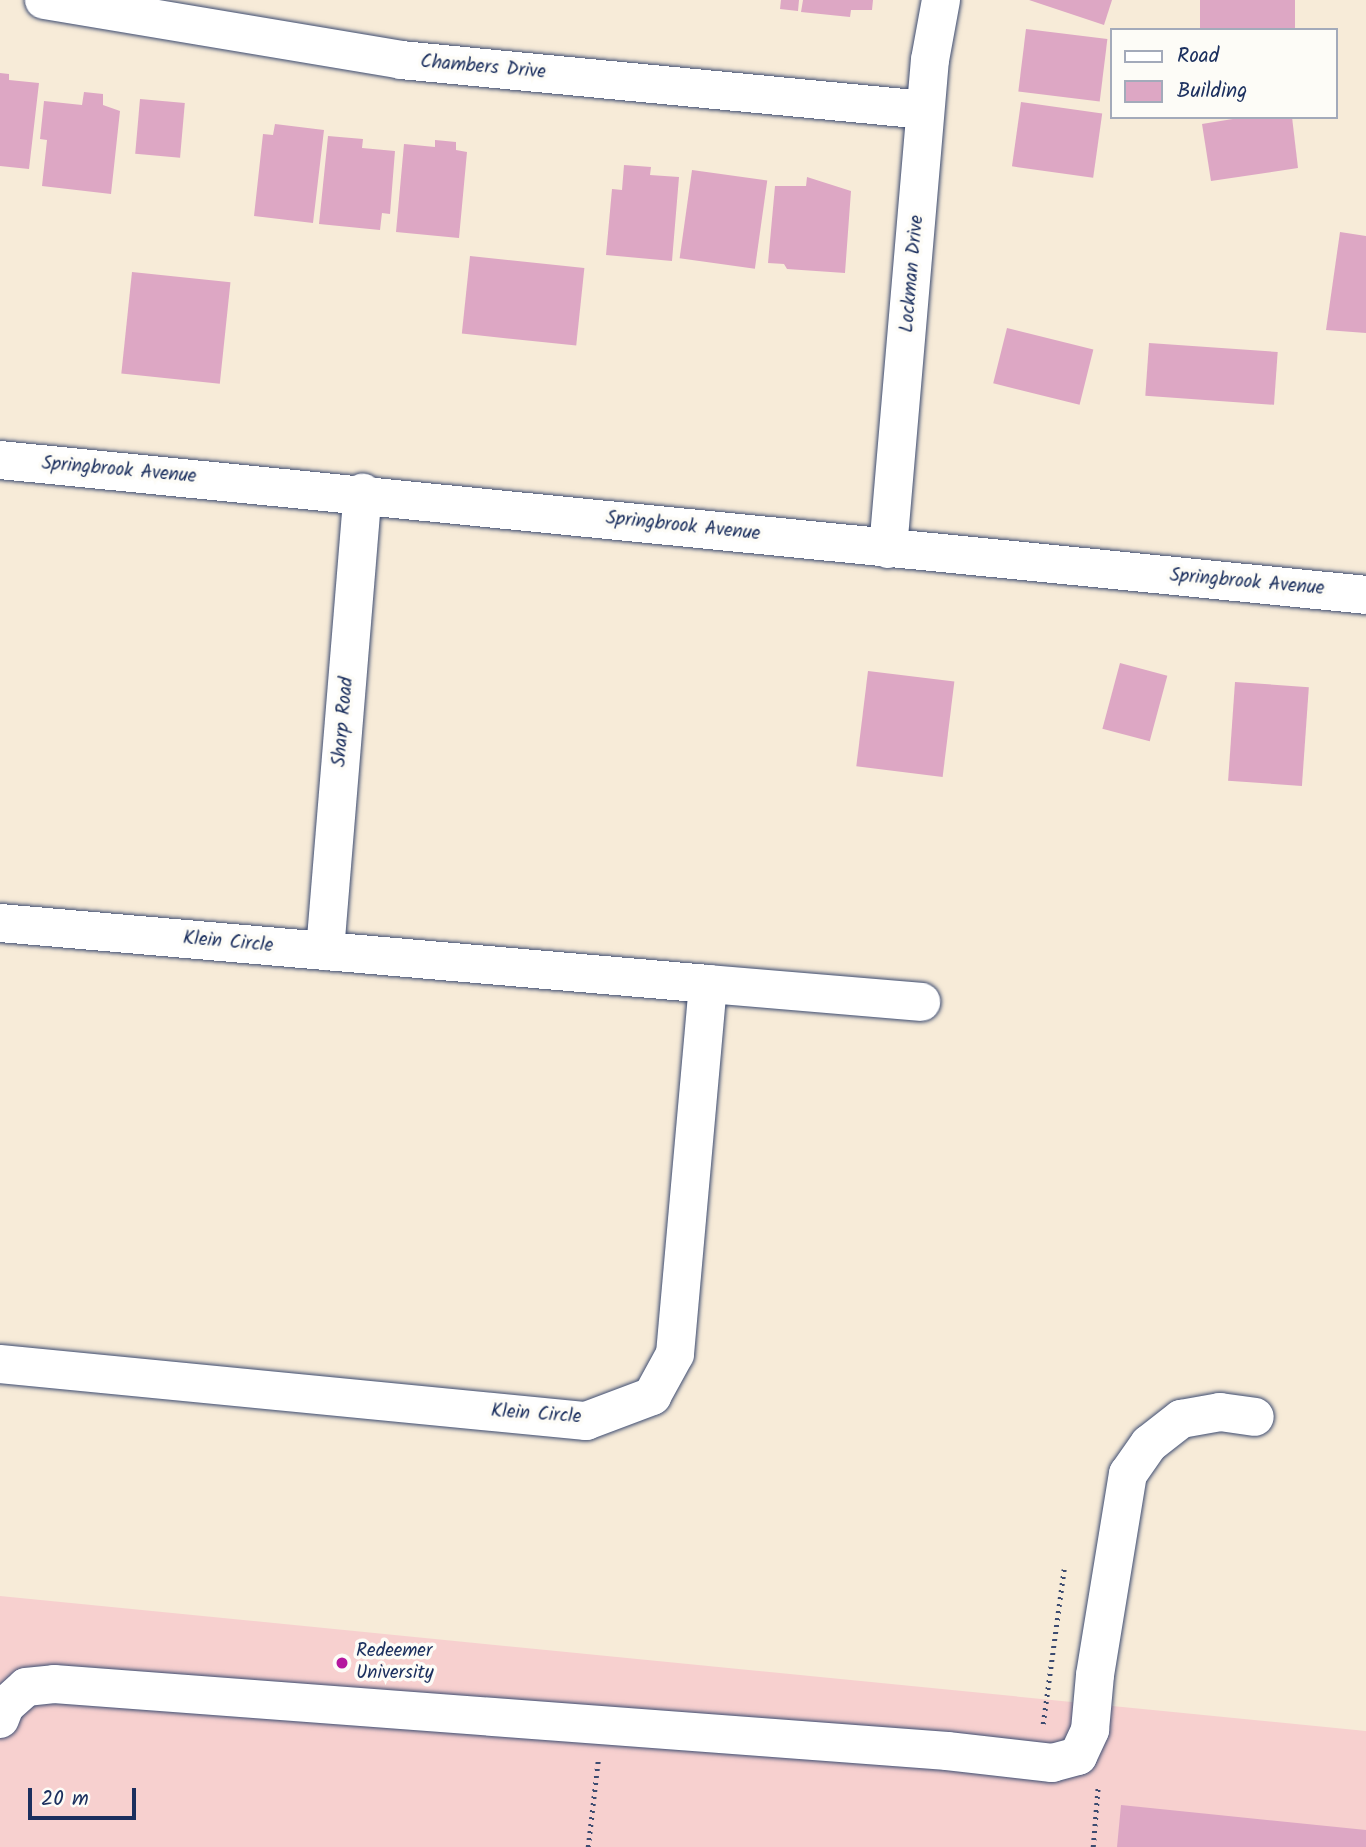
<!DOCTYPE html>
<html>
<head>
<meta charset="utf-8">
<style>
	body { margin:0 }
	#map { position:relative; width:1366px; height:1847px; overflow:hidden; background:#f7ebd8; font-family:Kalam,sans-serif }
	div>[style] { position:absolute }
	.built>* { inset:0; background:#f7d0cf }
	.building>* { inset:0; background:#dda7c4; transform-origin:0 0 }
	.path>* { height:4.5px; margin-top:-2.25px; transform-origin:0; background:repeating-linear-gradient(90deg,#3c4b70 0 2px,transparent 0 7px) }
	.roads { filter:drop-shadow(0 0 2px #3c4b70) drop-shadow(0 0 2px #3c4b70) }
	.minor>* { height:38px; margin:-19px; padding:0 19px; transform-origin:19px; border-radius:19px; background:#fff }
	.dots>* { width:19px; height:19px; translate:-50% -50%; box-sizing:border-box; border:4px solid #fdfcf7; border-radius:50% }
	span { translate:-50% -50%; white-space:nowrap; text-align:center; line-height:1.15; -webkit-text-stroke:7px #fdfcf7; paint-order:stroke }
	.street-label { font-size:19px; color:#1b2f5e }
	.poi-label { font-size:19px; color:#1b2f5e }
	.left { translate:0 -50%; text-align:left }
	.legend { position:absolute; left:1110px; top:28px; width:228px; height:91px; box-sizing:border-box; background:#fdfcf7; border:2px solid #a3aaba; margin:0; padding:9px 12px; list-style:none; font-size:21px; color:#1b2f5e }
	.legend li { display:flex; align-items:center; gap:14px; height:35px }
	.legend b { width:35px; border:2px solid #a3aaba }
	.scale { position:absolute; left:28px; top:1788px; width:108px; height:32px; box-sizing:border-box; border:4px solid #1b2f5e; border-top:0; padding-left:9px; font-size:21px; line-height:24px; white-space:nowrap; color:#1b2f5e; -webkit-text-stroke:5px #fdfcf7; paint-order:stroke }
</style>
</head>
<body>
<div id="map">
	<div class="built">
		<i style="clip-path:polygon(0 1596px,1366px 1731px,1366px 1847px,0 1847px)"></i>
	</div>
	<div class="building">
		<i style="clip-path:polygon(781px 0,799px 0,798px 11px,780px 9px)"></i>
		<i style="clip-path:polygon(803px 0,873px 0,872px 10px,851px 10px,850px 17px,801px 12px)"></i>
		<i style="clip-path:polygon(1029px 0,1112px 0,1104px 25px)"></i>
		<i style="left:1200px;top:0;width:95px;height:30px"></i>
		<i style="left:1026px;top:29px;width:82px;height:63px;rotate:7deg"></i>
		<i style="clip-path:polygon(0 73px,9px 74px,9px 80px,39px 83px,29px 169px,0 166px)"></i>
		<i style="clip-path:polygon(84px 92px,103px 94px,103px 105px,120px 111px,111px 194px,42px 186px,47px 140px,40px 139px,44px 101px,82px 105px)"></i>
		<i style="left:140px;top:99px;width:45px;height:55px;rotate:5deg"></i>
		<i style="left:1021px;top:102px;width:82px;height:65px;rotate:8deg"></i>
		<i style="clip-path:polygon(1245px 117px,1292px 117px,1298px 168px,1211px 181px,1202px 124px)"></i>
		<i style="clip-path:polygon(275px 124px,324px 130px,313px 223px,254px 216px,263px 134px,273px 135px)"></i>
		<i style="clip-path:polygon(328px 136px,363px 139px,362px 148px,395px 151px,390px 214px,382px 213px,380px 230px,319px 224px)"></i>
		<i style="clip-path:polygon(435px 140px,456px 142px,456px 150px,467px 152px,459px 238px,396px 232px,404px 144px,435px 147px)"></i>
		<i style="clip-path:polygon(624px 165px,651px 167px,650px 175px,679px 177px,672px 261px,606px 255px,612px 189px,622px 190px)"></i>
		<i style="left:692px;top:170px;width:76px;height:89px;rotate:8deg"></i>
		<i style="clip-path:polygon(807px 177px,851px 191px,845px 273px,787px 269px,784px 264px,768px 263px,775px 186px,806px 186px)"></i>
		<i style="clip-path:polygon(1340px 232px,1366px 236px,1366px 333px,1326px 330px)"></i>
		<i style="left:470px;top:256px;width:115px;height:78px;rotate:6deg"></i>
		<i style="left:132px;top:272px;width:99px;height:102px;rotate:6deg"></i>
		<i style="left:1007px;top:328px;width:89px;height:57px;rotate:14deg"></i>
		<i style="left:1149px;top:343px;width:129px;height:53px;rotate:4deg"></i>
		<i style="left:1120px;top:663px;width:49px;height:68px;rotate:15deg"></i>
		<i style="left:868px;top:671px;width:87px;height:96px;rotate:7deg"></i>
		<i style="left:1235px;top:682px;width:74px;height:99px;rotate:4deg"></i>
		<i style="clip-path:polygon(1121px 1805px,1366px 1830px,1366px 1847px,1117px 1847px)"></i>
	</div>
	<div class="path">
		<i style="left:1043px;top:1724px;width:156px;rotate:-82.3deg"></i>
		<i style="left:588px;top:1847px;width:87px;rotate:-83.4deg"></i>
		<i style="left:1093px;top:1847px;width:61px;rotate:-85.3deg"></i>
	</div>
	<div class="roads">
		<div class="minor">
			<i style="left:44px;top:0;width:362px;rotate:9.5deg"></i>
			<i style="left:401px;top:60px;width:526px;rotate:5.45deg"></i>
			<i style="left:0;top:460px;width:1373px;rotate:5.64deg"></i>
			<i style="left:888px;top:549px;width:491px;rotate:-85.1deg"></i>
			<i style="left:930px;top:60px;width:61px;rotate:-79.6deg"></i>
			<i style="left:0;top:923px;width:711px;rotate:4.92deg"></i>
			<i style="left:325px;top:951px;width:460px;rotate:-85.3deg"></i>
			<i style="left:0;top:1364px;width:589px;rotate:5.56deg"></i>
			<i style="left:586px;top:1421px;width:71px;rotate:-20.7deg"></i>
			<i style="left:652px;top:1396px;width:48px;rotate:-61.3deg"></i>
			<i style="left:675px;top:1354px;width:371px;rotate:-84.9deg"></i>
			<i style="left:708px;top:984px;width:214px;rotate:4.8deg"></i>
			<i style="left:0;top:1719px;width:14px;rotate:-69deg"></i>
			<i style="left:5px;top:1706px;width:28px;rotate:-42deg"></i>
			<i style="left:26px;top:1687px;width:28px;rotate:-6deg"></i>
			<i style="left:54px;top:1684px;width:896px;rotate:4.29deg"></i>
			<i style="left:947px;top:1751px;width:106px;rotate:6.5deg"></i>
			<i style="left:1052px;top:1763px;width:27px;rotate:-15deg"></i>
			<i style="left:1078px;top:1756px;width:29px;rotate:-65deg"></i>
			<i style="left:1090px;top:1730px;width:55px;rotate:-84.8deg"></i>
			<i style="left:1095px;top:1675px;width:204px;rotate:-80.7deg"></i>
			<i style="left:1128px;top:1474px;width:37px;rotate:-55deg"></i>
			<i style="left:1149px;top:1444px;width:41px;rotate:-38deg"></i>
			<i style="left:1181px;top:1419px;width:40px;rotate:-10deg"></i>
			<i style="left:1220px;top:1412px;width:35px;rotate:8deg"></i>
		</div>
	</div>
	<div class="dots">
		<i style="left:342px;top:1663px;background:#b5179e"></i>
	</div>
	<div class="street-label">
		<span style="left:483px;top:68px;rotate:5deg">Chambers Drive</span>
		<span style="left:913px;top:274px;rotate:-85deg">Lockman Drive</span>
		<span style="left:119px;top:471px;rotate:5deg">Springbrook Avenue</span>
		<span style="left:683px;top:527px;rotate:6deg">Springbrook Avenue</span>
		<span style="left:1247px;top:583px;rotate:5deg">Springbrook Avenue</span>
		<span style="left:344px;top:722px;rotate:-85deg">Sharp Road</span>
		<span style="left:228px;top:943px;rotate:5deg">Klein Circle</span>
		<span style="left:536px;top:1415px;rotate:4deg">Klein Circle</span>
	</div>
	<div class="poi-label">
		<span class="left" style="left:356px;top:1663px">Redeemer<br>University</span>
	</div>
	<ul class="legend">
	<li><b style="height:9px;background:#fff"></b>Road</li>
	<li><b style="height:19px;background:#dda7c4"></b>Building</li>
	</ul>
	<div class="scale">20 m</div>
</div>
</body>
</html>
